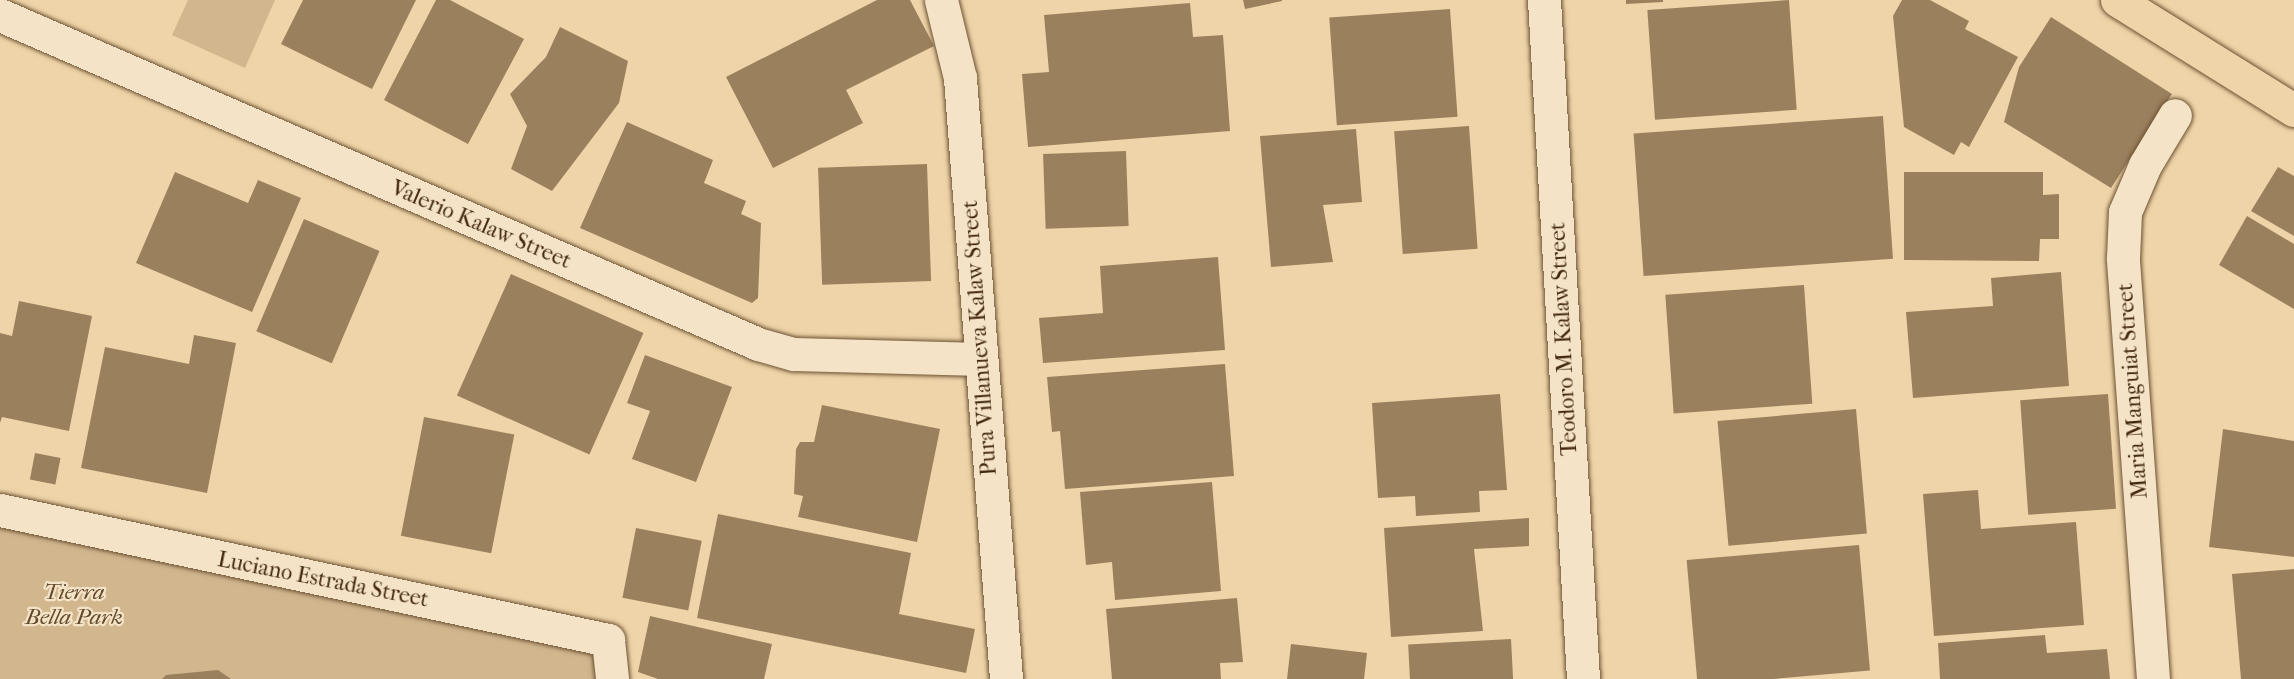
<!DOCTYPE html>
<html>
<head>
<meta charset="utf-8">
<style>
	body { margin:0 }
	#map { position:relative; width:2294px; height:679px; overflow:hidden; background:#efd4a9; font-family:"IM FELL French Canon",serif }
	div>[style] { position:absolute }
	.green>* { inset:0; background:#d1b68e }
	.building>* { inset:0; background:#9b805e; transform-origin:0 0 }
	.roads { filter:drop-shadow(0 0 2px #6c5233) drop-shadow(0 0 2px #6c5233) }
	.minor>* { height:33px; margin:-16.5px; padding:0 16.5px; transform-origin:16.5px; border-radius:16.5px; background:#f5e3c7 }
	.major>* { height:33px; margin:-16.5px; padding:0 16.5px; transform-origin:16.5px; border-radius:16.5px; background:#efd4a9 }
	span { translate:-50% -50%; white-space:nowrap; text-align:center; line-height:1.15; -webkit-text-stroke:4.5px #f5e3c7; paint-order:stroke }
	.street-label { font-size:22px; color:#40260c }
	.park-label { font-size:22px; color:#644a2c; font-style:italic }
</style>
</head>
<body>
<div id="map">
	<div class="green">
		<i style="clip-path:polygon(188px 0,275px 0,245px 68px,172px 35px)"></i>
		<i style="clip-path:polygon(0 513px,592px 647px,596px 679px,0 679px)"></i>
	</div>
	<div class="building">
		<i style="clip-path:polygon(303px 0,416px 0,372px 89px,281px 44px)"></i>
		<i style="clip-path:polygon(436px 0,450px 0,524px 39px,468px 144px,384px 100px)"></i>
		<i style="clip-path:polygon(877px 0,910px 0,934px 46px,846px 90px,863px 123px,773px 168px,726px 77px)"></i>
		<i style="clip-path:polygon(1243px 0,1282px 0,1282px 1px,1245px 9px)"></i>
		<i style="clip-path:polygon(1626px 0,1663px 0,1663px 2px,1626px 4px)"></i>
		<i style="left:1789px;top:0;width:110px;height:142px;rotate:86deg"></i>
		<i style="clip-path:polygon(1902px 0,1930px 0,1969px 21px,1965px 29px,2018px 57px,1969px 147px,1961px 142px,1954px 155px,1904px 127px,1893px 16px)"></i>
		<i style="clip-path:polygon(1190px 3px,1193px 37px,1223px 35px,1230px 131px,1028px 147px,1022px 74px,1049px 72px,1044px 15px)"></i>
		<i style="left:1450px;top:9px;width:108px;height:121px;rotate:86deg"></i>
		<i style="clip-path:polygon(2051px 17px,2172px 94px,2111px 188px,2004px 122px,2019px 67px)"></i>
		<i style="clip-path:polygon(560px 27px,628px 61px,619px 103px,552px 191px,511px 169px,527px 126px,510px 94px,546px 57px)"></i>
		<i style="left:1883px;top:116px;width:143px;height:250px;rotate:86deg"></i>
		<i style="clip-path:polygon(627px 122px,713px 160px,704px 183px,746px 201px,741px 214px,761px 223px,758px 298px,752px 303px,580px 228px)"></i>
		<i style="left:1469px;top:126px;width:123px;height:75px;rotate:86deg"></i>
		<i style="clip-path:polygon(1356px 129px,1362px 202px,1323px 205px,1333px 262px,1271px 267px,1260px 136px)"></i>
		<i style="left:1126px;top:151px;width:75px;height:83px;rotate:88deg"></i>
		<i style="left:927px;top:164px;width:117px;height:109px;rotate:88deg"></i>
		<i style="clip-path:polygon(2278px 167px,2294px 176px,2294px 236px,2251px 211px)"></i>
		<i style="clip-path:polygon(175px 172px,248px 203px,258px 180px,301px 198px,252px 312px,136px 263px)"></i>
		<i style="clip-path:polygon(1904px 172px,2043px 172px,2043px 195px,2059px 194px,2059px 239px,2040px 239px,2039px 261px,1904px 260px)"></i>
		<i style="clip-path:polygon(2247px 216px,2294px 244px,2294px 309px,2219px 265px)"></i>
		<i style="left:304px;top:219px;width:82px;height:122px;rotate:23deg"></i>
		<i style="clip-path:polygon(1218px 257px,1225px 350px,1043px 363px,1039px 318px,1103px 313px,1100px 266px)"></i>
		<i style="clip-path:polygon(2061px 272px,2069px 386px,1913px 398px,1906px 312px,1993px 306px,1991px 278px)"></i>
		<i style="left:511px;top:274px;width:145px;height:133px;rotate:24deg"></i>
		<i style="left:1804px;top:285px;width:119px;height:139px;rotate:86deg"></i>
		<i style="clip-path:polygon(19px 301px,92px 316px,69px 431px,2px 417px,0 423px,0 333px,12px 336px)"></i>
		<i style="clip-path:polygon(194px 335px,236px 343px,207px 493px,81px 468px,105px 347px,189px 364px)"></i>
		<i style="clip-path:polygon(645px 355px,732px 387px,696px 482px,632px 459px,650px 411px,627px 403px)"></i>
		<i style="clip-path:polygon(1225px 364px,1234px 476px,1065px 489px,1060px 431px,1052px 432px,1047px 377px)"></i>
		<i style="clip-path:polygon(1500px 394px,1507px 490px,1479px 491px,1480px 512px,1416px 516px,1415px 496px,1378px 498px,1372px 403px)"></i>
		<i style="left:2108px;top:394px;width:115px;height:88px;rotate:86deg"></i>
		<i style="clip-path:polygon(822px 405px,940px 429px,917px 542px,798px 517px,803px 496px,794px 494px,796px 449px,800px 442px,814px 442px)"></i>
		<i style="left:1856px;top:409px;width:125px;height:139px;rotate:85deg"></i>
		<i style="left:424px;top:417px;width:92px;height:121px;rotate:11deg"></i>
		<i style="clip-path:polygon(2223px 429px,2294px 441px,2294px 557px,2209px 547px)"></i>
		<i style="left:35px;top:453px;width:26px;height:27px;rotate:11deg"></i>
		<i style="clip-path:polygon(1212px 482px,1221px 591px,1115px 600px,1112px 562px,1086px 565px,1080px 492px)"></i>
		<i style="clip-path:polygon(1978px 490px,1981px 529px,2076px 522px,2084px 625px,1934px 636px,1923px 494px)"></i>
		<i style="clip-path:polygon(718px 514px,911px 553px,899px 614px,975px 629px,966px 673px,697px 618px)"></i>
		<i style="clip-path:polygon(1529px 518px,1529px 546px,1474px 549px,1483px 631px,1391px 637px,1384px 528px)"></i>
		<i style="left:636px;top:528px;width:67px;height:71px;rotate:11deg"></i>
		<i style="left:1859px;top:545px;width:126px;height:173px;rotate:85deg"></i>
		<i style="clip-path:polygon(2294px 569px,2294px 679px,2241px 679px,2232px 574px)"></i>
		<i style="clip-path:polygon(1237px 598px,1243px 662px,1220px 663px,1221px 679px,1112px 679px,1106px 609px)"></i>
		<i style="clip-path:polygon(650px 616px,772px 644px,764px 679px,658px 679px,638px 672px)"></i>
		<i style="clip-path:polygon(2045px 635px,2047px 653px,2107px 649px,2110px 679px,1940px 679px,1938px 643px)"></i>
		<i style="left:1511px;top:639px;width:40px;height:103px;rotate:87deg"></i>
		<i style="clip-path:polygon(1291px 644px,1367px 653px,1364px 679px,1287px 679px)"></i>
		<i style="clip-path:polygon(218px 670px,231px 679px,162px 679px,166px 675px)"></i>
	</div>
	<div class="roads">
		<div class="minor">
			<i style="left:941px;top:0;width:80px;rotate:76.3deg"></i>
			<i style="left:960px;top:78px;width:603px;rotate:85.62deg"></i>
			<i style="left:1544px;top:0;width:680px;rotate:86.71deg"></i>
			<i style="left:0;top:15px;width:826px;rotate:23.46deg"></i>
			<i style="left:758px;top:344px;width:37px;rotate:16deg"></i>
			<i style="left:794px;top:354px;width:187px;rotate:1.5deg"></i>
			<i style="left:0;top:510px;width:622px;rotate:12.07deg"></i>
			<i style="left:608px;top:640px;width:39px;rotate:84deg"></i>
			<i style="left:2153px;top:679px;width:422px;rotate:-94.1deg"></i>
			<i style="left:2123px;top:258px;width:46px;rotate:-87.5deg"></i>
			<i style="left:2125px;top:212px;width:51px;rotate:-66.9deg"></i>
			<i style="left:2145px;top:165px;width:58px;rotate:-59deg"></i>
		</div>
		<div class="major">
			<i style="left:2117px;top:0;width:208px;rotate:31.9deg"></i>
		</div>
	</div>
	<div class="street-label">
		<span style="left:481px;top:225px;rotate:23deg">Valerio Kalaw Street</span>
		<span style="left:980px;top:338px;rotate:-94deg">Pura Villanueva Kalaw Street</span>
		<span style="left:1564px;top:339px;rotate:-93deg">Teodoro M. Kalaw Street</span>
		<span style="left:2133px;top:391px;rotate:-94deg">Maria Manguiat Street</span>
		<span style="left:323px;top:580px;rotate:11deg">Luciano Estrada Street</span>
	</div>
	<div class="park-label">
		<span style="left:74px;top:605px">Tierra<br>Bella Park</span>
	</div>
</div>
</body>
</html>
